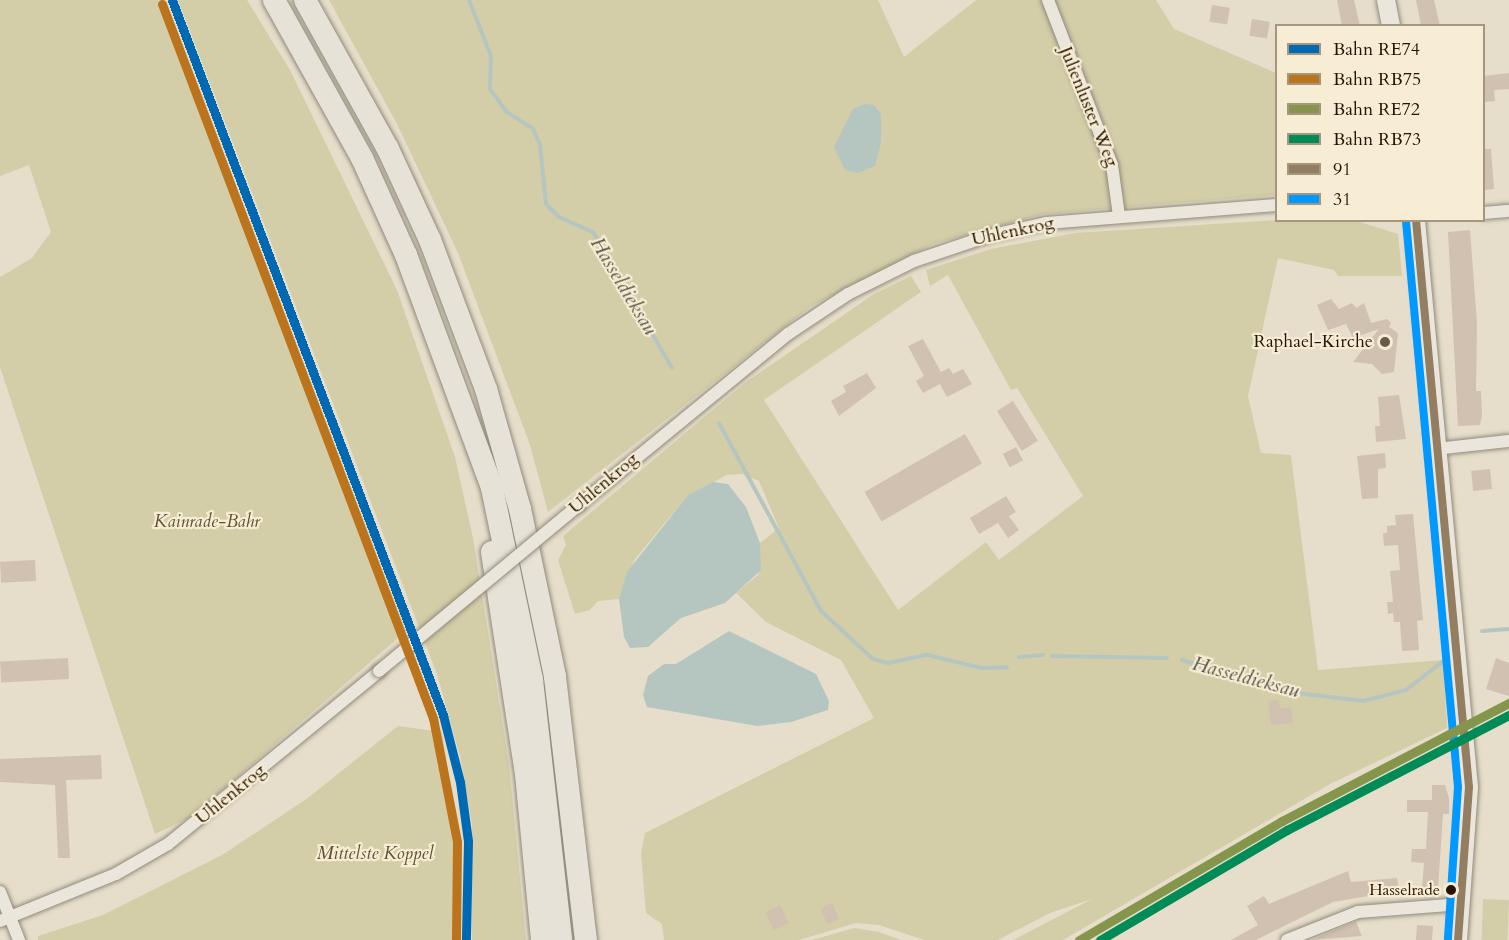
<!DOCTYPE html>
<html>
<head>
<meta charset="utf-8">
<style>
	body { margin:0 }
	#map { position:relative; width:1509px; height:940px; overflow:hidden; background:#e6deca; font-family:Cardo,serif }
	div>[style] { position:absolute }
	.green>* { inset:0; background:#d3cea8; transform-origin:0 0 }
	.water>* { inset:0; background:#b5c6c0 }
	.stream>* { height:4px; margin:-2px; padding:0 2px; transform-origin:2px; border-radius:2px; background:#b5c6c0 }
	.building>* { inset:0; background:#d1c1b0; transform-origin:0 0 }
	.roads { filter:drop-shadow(0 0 2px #918a7c) drop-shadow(0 0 2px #918a7c) }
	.street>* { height:12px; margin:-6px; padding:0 6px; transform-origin:6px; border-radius:6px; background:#ebe6dc }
	.secondary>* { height:18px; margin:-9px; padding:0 9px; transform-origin:9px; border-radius:9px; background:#ebe6dc }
	.highway>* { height:22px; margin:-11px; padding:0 11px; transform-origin:11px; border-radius:11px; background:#e7e2d7 }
	.bridges { filter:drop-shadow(0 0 2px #918a7c) drop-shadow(0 0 2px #918a7c) }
	.street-bridge>* { height:12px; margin:-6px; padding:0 6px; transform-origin:6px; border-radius:6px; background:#ebe6dc }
	.bus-1>* { height:8px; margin:-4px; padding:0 4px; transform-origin:4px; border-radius:4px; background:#947e62 }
	.bus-2>* { height:8px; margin:-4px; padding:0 4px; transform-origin:4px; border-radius:4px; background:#09f }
	.rail-1>* { height:9px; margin:-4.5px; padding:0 4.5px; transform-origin:4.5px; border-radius:4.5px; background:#0069b4 }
	.rail-2>* { height:9px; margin:-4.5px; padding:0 4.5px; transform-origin:4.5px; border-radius:4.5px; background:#bb741b }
	.rail-3>* { height:9px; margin:-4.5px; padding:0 4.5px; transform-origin:4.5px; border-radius:4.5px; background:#85964c }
	.rail-4>* { height:9px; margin:-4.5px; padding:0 4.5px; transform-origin:4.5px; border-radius:4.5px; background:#008b57 }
	.dots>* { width:16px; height:16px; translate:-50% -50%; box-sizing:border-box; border:3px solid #f7edd4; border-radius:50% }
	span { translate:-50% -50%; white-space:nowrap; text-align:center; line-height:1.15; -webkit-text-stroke:4.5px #f7edd4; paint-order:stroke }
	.bus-label { font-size:16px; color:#271400 }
	.right { translate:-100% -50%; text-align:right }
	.street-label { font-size:18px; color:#271400 }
	.poi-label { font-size:18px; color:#271400 }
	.park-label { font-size:18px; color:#5e5131; font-style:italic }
	.water-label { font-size:20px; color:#514e41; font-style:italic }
	.legend { position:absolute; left:1275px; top:24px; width:210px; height:198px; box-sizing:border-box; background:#f7edd4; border:2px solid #a4967f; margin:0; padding:8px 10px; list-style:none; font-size:18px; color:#271400 }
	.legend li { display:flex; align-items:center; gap:12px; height:30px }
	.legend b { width:30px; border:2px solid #a4967f }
</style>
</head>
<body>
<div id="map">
	<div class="green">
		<i style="clip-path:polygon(0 0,165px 0,406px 631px,191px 817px,155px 834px,0 367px,0 277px,32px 258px,51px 232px,29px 165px,0 176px)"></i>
		<i style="clip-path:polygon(178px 0,247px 0,290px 70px,397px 290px,455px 457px,473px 538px,509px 764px,526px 940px,472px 940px,472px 824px,460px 756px,437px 674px)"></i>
		<i style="clip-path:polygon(329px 0,878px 0,904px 57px,976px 0,1156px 0,1174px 29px,1276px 73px,1276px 195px,1044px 214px,933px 244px,810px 307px,548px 512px,530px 445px,458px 253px,397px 124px)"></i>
		<i style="clip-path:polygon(1276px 220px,1357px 221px,1398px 234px,1402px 276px,1338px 276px,1334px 270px,1278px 258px,1248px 396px,1261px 453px,1291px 455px,1318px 670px,1443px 660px,1447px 728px,1330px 784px,1063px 940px,1013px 940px,1092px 899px,1050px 913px,998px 940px,924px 940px,879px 925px,856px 923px,799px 940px,664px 940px,662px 924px,646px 913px,641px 853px,645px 833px,874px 718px,841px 660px,766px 622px,736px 593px,758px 575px,760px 543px,779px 528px,759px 481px,742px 474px,727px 475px,688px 495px,635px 559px,619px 599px,598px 601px,590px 610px,575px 614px,558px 560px,566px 545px,563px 536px,746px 382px,874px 294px,911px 276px,921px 292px,764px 400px,898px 610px,986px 542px,999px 560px,1083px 496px,1017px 388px,1011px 390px,948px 275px,930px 286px,926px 270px,991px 249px,1075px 233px)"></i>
		<i style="clip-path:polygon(398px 726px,442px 732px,461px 855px,459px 940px,38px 940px,38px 936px,103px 915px,222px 855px,309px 797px)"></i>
		<i style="left:1483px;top:899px;width:26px;height:41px;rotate:2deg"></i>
		<i style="clip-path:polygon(854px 928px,879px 932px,901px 940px,812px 940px)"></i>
	</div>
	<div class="water">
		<i style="clip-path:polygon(864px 104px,874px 105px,881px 114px,881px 143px,875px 166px,858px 173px,845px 170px,834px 147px,853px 109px)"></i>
		<i style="clip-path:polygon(713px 482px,728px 484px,746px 507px,760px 543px,761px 570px,725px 603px,681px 618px,648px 647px,630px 648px,624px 637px,619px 599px,627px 572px,688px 495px)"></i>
		<i style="clip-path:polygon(729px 631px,816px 674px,829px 701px,828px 710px,791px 722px,757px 726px,647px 707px,643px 695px,648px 676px,664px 664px,676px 664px)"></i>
	</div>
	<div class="stream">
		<i style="left:469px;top:0;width:60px;rotate:68.6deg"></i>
		<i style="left:491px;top:56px;width:33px;rotate:92deg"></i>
		<i style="left:490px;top:89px;width:29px;rotate:54deg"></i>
		<i style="left:507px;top:112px;width:31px;rotate:33deg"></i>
		<i style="left:533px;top:129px;width:17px;rotate:66deg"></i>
		<i style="left:540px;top:145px;width:59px;rotate:84.2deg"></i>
		<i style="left:546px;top:204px;width:18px;rotate:45deg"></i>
		<i style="left:559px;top:217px;width:37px;rotate:24deg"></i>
		<i style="left:593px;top:232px;width:157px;rotate:59.8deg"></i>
		<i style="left:719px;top:423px;width:214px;rotate:61.5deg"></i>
		<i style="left:821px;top:611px;width:71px;rotate:42.7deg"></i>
		<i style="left:873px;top:659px;width:16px;rotate:15deg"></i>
		<i style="left:888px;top:663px;width:40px;rotate:-12deg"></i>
		<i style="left:927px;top:655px;width:57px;rotate:13.3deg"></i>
		<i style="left:982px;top:668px;width:25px;rotate:-2deg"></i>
		<i style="left:1482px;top:631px;width:27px;rotate:-4deg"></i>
		<i style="left:1052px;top:656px;width:115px;rotate:1deg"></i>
		<i style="left:1019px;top:657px;width:24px;rotate:-5deg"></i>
		<i style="left:1182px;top:660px;width:111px;rotate:16.8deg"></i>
		<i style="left:1288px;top:692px;width:76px;rotate:6.8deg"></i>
		<i style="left:1363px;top:701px;width:44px;rotate:-14.3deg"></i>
		<i style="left:1406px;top:690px;width:46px;rotate:-37.9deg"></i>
	</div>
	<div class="building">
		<i style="clip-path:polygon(1337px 0,1354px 0,1360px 26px,1342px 26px)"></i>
		<i style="clip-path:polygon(1416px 0,1434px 0,1440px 26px,1421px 26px)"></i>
		<i style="left:1212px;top:5px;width:18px;height:17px;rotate:9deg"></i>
		<i style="left:1252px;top:19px;width:18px;height:17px;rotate:9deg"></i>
		<i style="clip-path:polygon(1509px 73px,1509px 89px,1494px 90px,1495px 101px,1484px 102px,1484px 76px)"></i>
		<i style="clip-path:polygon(1484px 149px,1491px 149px,1494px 189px,1484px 190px)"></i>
		<i style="clip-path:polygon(1470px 230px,1477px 324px,1476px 391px,1481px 391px,1482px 416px,1480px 425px,1458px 426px,1448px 232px)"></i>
		<i style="clip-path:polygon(1331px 299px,1339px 309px,1352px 303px,1356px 308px,1364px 303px,1371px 323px,1387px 319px,1391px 323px,1389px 327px,1398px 333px,1394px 372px,1382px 374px,1372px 364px,1353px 362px,1379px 329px,1353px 338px,1346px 324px,1328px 330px,1317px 305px)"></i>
		<i style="clip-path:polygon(923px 339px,941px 372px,949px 368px,953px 374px,963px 369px,972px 384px,947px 397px,940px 384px,923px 393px,916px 381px,924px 376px,908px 346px)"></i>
		<i style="clip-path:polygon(867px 373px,876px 388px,839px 416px,831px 401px,846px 392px,843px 386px)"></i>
		<i style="clip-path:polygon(1399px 395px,1406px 439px,1376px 442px,1375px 426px,1380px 426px,1378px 397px)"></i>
		<i style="left:1013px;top:401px;width:47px;height:19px;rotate:58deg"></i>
		<i style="left:965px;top:434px;width:34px;height:116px;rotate:60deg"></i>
		<i style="left:1016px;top:447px;width:15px;height:15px;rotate:62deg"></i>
		<i style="clip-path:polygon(1385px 453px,1386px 468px,1378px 469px,1378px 498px,1362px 499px,1357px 456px)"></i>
		<i style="left:1490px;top:469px;width:20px;height:19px;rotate:84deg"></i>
		<i style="clip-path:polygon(1006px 496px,1016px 512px,1009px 516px,1019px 530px,1008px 538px,998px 523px,979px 534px,970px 518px)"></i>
		<i style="clip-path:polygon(1413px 514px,1423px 620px,1417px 621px,1419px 650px,1402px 651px,1400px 622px,1394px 622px,1393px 613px,1388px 614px,1387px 602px,1393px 602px,1390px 571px,1400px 570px,1398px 545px,1384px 546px,1383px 533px,1387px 533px,1387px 526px,1396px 525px,1395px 515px)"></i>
		<i style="left:35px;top:560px;width:21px;height:35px;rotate:87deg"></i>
		<i style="left:68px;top:658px;width:21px;height:68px;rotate:87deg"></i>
		<i style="clip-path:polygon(1496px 658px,1509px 663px,1509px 696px,1486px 689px)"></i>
		<i style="clip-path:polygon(1278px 700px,1280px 708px,1291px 707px,1293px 723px,1271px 725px,1268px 701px)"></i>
		<i style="clip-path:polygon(101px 755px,102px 779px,66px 780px,70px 858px,58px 858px,55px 785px,0 782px,0 759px)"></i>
		<i style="clip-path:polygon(1432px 785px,1445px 785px,1449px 798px,1449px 814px,1443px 814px,1438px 888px,1422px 888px,1424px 863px,1411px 862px,1412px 849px,1426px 849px,1428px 812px,1407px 812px,1407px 800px,1432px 800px)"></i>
		<i style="clip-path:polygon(1348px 871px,1351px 882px,1397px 878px,1400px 895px,1387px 897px,1386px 893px,1333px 902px,1256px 940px,1231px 940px,1258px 925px,1247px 906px,1264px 896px,1269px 904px)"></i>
		<i style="left:832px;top:903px;width:17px;height:13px;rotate:65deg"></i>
		<i style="left:780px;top:905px;width:20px;height:17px;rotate:63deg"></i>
		<i style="clip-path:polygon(1356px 922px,1362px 936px,1312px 940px,1335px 930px)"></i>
		<i style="left:1417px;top:925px;width:16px;height:15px;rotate:4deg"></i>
	</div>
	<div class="roads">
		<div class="street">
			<i style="left:1048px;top:0;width:177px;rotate:68.8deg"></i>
			<i style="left:1112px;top:165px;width:51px;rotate:82.2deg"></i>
			<i style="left:1484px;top:213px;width:25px;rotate:-5deg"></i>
			<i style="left:1436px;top:449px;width:73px;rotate:-6.3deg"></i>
			<i style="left:579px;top:505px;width:270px;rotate:-39.3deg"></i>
			<i style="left:788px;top:334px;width:72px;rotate:-33.7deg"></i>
			<i style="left:848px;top:294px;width:74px;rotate:-26.6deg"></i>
			<i style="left:914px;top:261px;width:78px;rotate:-18.7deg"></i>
			<i style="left:988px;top:236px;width:59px;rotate:-12.6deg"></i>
			<i style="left:1046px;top:223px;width:231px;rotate:-4.5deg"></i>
			<i style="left:0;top:892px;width:52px;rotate:68.4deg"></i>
			<i style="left:0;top:921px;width:125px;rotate:-22.1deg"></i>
			<i style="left:116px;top:874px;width:60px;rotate:-30deg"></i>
			<i style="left:168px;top:844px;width:273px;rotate:-39.3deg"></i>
			<i style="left:1287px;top:940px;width:76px;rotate:-21.5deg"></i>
			<i style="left:1358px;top:912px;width:104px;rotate:-4.4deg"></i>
		</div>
		<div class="secondary">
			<i style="left:1386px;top:0;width:26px;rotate:79deg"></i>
			<i style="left:1416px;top:220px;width:569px;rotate:84.66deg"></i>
			<i style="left:1469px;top:787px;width:153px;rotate:94.1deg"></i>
		</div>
		<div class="highway">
			<i style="left:274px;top:0;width:181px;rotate:60.9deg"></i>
			<i style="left:362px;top:158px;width:107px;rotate:65.6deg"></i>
			<i style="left:406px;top:255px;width:248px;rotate:69.7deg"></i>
			<i style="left:492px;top:488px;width:196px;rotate:78.2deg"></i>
			<i style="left:532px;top:680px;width:262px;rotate:83.6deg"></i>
			<i style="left:305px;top:0;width:171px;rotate:60.9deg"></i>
			<i style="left:388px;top:149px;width:100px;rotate:65.2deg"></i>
			<i style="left:430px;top:240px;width:159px;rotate:69.4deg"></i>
			<i style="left:486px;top:389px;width:125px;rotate:74.2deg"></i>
			<i style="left:520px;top:509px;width:172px;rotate:78.2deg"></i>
			<i style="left:555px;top:677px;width:265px;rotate:83.3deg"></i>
			<i style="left:492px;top:552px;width:225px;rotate:81.3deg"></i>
			<i style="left:526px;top:774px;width:167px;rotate:84.5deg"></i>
		</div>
	</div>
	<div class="bridges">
		<div class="street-bridge">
			<i style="left:379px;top:671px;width:260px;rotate:-39.7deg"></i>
		</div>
	</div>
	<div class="bus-1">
		<i style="left:1416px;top:220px;width:569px;rotate:84.66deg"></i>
		<i style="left:1469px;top:787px;width:153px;rotate:94.1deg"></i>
	</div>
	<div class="bus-2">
		<i style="left:1406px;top:221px;width:568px;rotate:84.75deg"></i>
		<i style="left:1458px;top:787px;width:152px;rotate:93.8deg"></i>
	</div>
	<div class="rail-1">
		<i style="left:172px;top:0;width:765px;rotate:69.24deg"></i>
		<i style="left:443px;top:715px;width:69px;rotate:75.8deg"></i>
		<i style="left:460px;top:782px;width:60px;rotate:82.3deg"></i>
		<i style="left:468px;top:841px;width:99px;rotate:91.2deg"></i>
	</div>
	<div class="rail-2">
		<i style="left:162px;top:4px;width:764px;rotate:69.22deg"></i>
		<i style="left:433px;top:718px;width:126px;rotate:79deg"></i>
		<i style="left:457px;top:842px;width:98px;rotate:90.6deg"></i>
	</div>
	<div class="rail-3">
		<i style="left:1079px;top:940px;width:235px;rotate:-30.4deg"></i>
		<i style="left:1282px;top:821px;width:256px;rotate:-27.5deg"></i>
	</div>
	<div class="rail-4">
		<i style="left:1100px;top:940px;width:217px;rotate:-30.5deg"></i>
		<i style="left:1287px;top:830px;width:250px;rotate:-27.4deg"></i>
	</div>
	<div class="dots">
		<i style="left:1385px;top:342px;background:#6a5b47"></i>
		<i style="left:1451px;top:890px;background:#271400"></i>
	</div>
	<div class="bus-label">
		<span class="right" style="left:1440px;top:890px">Hasselrade</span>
	</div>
	<div class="street-label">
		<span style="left:1088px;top:107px;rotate:68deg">Julienluster Weg</span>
		<span style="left:1013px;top:232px;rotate:-12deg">Uhlenkrog</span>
		<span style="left:604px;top:484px;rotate:-40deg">Uhlenkrog</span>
		<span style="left:231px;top:795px;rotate:-39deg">Uhlenkrog</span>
	</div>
	<div class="poi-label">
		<span class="right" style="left:1373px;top:342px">Raphael-Kirche</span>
	</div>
	<div class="park-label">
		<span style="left:207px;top:522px">Kainrade-Bahr</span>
		<span style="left:375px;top:854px">Mittelste Koppel</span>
	</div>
	<div class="water-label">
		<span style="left:624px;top:286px;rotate:59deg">Hasseldieksau</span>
		<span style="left:1246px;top:677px;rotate:15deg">Hasseldieksau</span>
	</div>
	<ul class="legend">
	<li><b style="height:8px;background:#0069b4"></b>Bahn RE74</li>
	<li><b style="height:8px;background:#bb741b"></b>Bahn RB75</li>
	<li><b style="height:8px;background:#85964c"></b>Bahn RE72</li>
	<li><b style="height:8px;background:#008b57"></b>Bahn RB73</li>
	<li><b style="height:8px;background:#947e62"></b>91</li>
	<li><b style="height:8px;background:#09f"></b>31</li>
	</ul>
</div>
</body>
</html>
